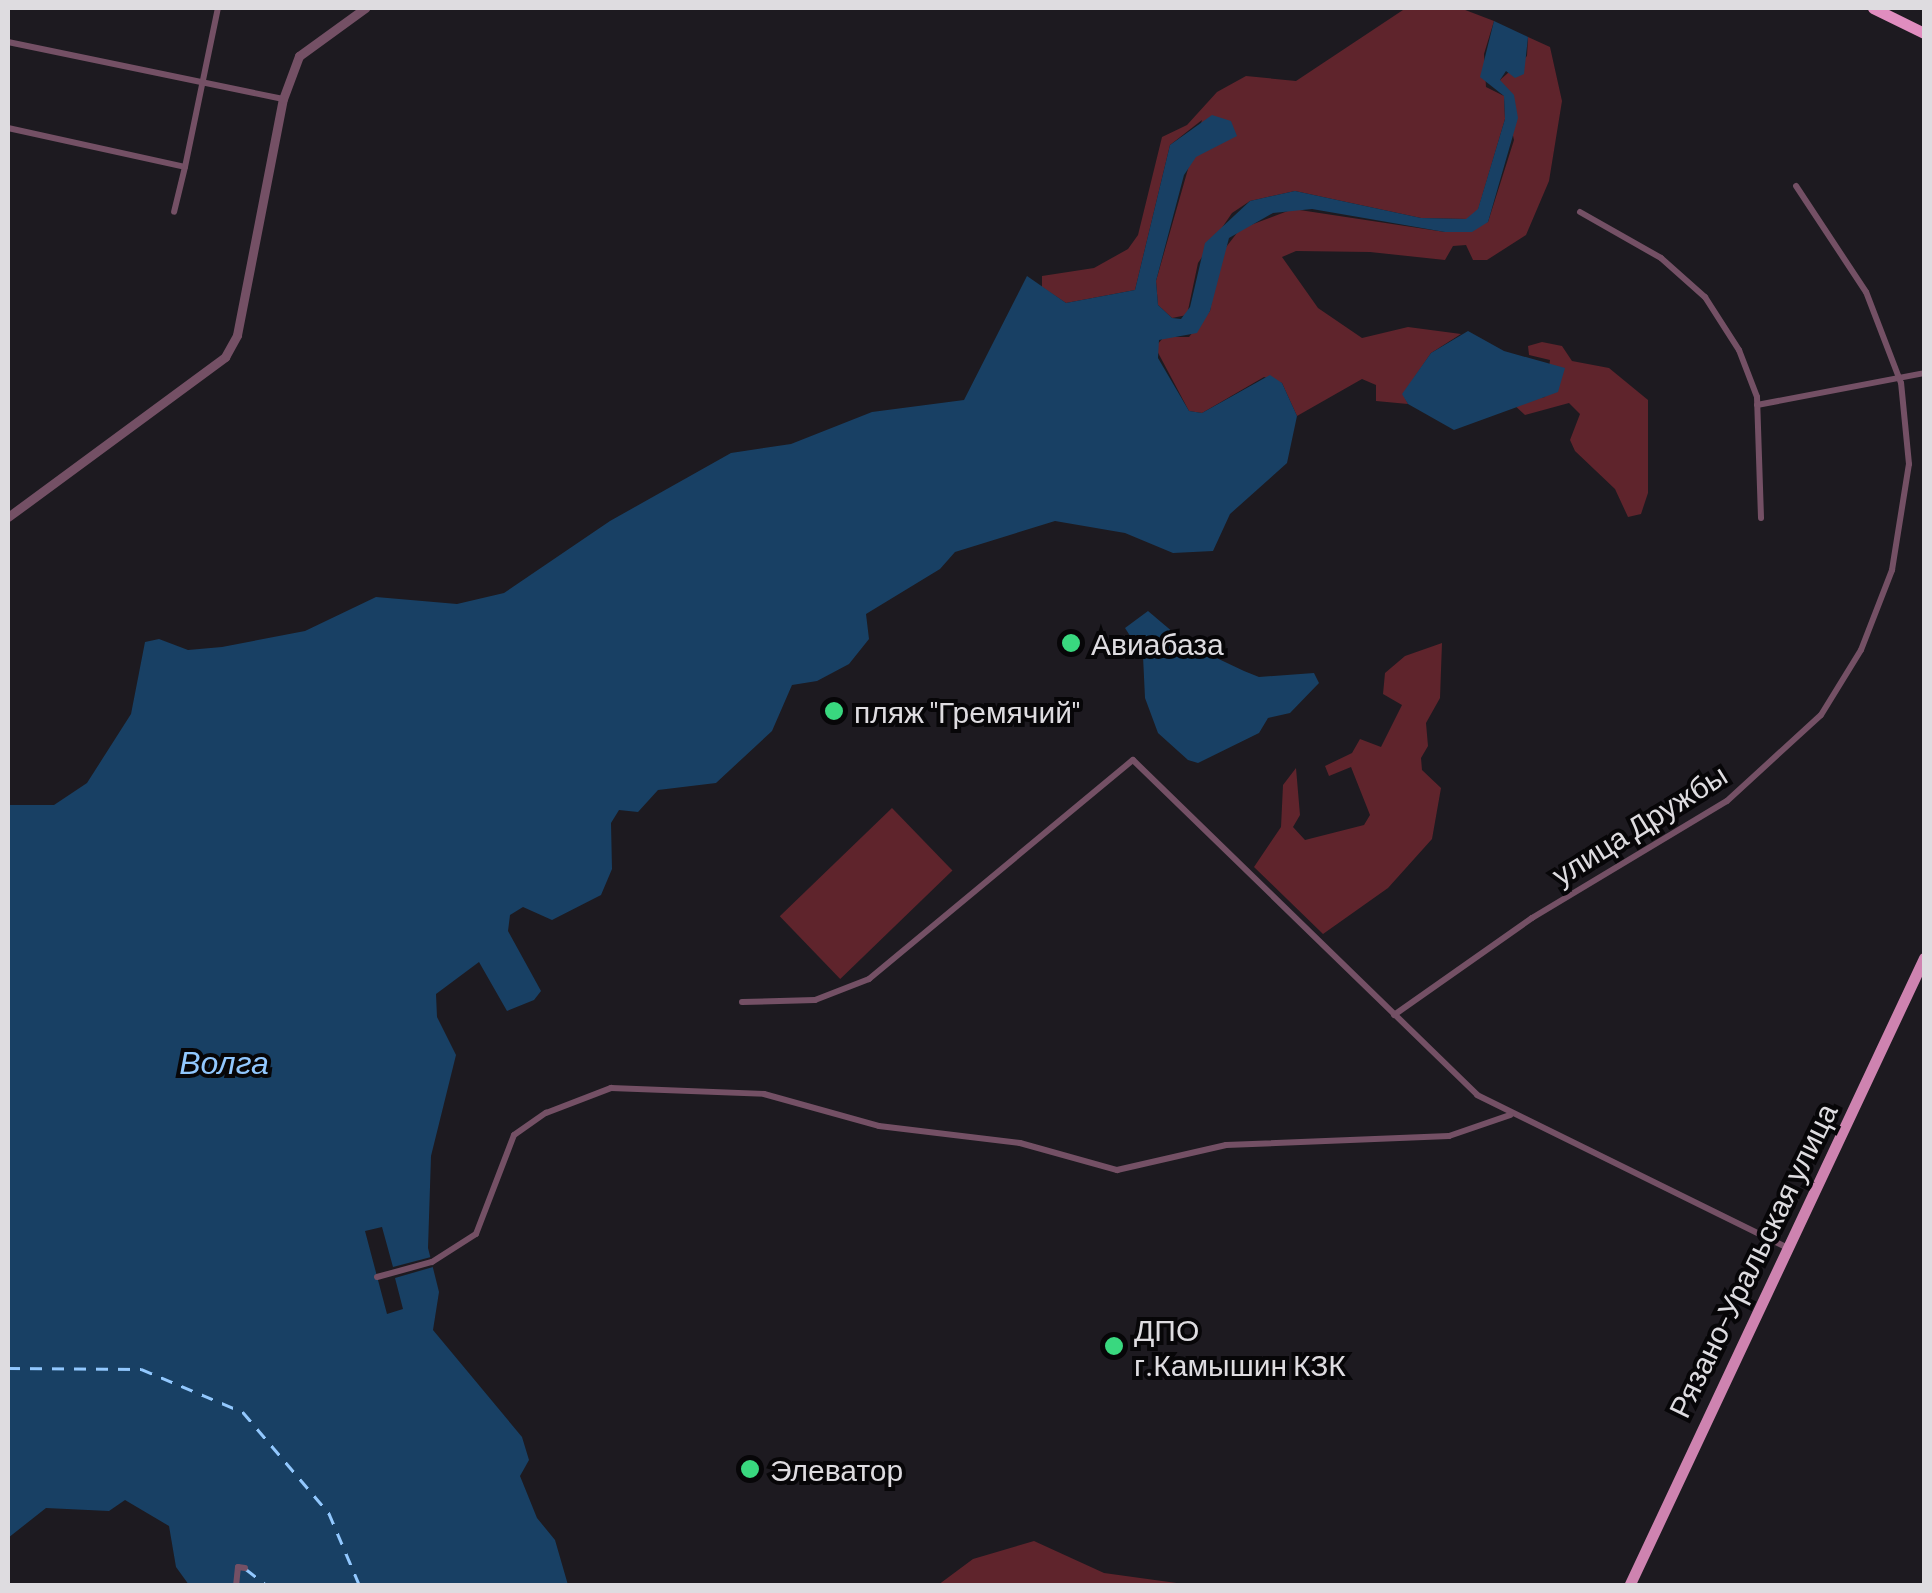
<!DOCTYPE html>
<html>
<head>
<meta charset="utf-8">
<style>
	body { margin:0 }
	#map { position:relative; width:1932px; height:1593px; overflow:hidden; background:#1d1a20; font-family:Barlow,sans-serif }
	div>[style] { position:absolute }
	.green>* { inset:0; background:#5f242c; transform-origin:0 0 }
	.water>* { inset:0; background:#184064 }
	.pier>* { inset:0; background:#1d1a20 }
	.stream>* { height:2.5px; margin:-1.25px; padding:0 1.25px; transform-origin:1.25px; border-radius:1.25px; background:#184064 }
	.ferry>* { height:2.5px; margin-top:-1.25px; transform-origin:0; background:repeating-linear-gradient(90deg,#92c8fe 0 12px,transparent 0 22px) }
	.minor>* { height:6px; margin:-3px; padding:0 3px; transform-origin:3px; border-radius:3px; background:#745065 }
	.tertiary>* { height:9px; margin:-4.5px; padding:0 4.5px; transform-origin:4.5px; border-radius:4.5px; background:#745065 }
	.primary>* { height:11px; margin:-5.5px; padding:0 5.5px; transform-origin:5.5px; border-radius:5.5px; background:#ce83b0 }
	.trunk>* { height:11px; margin:-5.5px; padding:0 5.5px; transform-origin:5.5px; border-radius:5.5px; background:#e08dbf }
	.dots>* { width:28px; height:28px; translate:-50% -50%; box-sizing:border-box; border:5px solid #070608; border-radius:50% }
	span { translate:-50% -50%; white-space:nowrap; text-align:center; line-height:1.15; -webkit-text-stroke:8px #070608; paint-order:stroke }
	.poi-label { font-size:30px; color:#dedce0 }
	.left { translate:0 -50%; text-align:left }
	.street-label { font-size:30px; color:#dedce0 }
	.water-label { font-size:32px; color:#92c8fe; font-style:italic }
	.frame { position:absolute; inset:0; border:10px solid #dedce0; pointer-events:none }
</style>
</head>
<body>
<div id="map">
	<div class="green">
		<i style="clip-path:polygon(1406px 8px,1460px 8px,1494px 21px,1484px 54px,1486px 87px,1504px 96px,1505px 119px,1478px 210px,1467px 219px,1421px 218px,1295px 191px,1250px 201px,1232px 213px,1198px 263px,1187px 315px,1172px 318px,1158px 305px,1156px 281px,1202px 120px,1170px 145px,1135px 290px,1066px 303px,1042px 287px,1042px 276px,1094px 268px,1128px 249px,1138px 235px,1162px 137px,1187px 125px,1217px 92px,1246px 76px,1296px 81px)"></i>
		<i style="clip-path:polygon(1528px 37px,1550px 47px,1562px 101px,1549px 181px,1526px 235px,1487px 260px,1473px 260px,1466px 245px,1453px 246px,1445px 260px,1370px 252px,1296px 251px,1282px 257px,1318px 308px,1362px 338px,1408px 327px,1461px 334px,1431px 353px,1403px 394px,1408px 404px,1376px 401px,1376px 385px,1362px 379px,1297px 416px,1282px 383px,1264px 377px,1202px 413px,1189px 411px,1155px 347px,1164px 337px,1189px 337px,1210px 311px,1220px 255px,1240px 229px,1293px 209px,1445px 232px,1488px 222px,1514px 140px,1500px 80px,1527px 56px)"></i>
		<i style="clip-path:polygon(1542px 342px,1562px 346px,1572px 361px,1609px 368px,1648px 400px,1648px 493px,1641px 514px,1628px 517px,1615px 489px,1575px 451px,1570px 440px,1580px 414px,1569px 403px,1525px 415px,1512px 403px,1545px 397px,1550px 360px,1529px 355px,1528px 346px)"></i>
		<i style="clip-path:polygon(1442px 643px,1440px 698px,1426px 723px,1428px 746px,1421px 758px,1422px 770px,1441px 788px,1432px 839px,1388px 888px,1323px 934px,1254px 867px,1281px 827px,1283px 785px,1296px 768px,1300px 815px,1293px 827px,1305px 840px,1364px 825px,1370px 815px,1351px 767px,1329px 776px,1325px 766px,1352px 753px,1360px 739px,1381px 747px,1402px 705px,1383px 694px,1385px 673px,1405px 656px)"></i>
		<i style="left:892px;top:808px;width:87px;height:156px;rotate:46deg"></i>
		<i style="clip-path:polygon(1034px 1541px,1104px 1573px,1191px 1585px,938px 1585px,973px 1559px)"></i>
	</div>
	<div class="water">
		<i style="clip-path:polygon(1494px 21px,1528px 37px,1524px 74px,1515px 78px,1506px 71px,1500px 80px,1514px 95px,1518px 118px,1488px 222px,1472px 232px,1445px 232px,1312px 209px,1273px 213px,1229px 238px,1210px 311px,1197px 333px,1159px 340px,1158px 358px,1189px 411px,1202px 413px,1270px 375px,1282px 383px,1297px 416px,1287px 463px,1230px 514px,1213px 551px,1173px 553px,1125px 533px,1055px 521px,955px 552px,940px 569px,866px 614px,869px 639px,849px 664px,817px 681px,792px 685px,772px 731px,716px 783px,658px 790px,638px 812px,619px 810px,611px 823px,612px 869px,601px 895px,552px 920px,523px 907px,510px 915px,508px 931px,541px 991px,534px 1000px,507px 1011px,479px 962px,436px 994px,437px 1017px,456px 1055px,431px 1156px,428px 1248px,439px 1292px,433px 1330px,522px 1437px,529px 1460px,520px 1476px,537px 1518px,555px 1540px,568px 1585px,189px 1585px,176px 1567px,169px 1526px,125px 1500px,109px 1511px,46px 1508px,8px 1538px,8px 805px,54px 805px,87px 783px,131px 714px,145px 642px,159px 639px,188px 650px,222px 647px,305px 631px,376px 597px,457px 604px,504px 593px,610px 521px,731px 453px,791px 444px,872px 412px,964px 400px,1027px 276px,1066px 303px,1135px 290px,1170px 145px,1212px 115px,1231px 121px,1237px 136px,1196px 157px,1184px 175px,1156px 281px,1158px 305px,1172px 318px,1181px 319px,1190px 307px,1205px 243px,1250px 201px,1295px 191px,1421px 218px,1466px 219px,1478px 209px,1505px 119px,1504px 96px,1480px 77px)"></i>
		<i style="clip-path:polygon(1468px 331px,1504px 351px,1565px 368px,1558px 392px,1454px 430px,1408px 404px,1402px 394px,1431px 353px)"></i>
		<i style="clip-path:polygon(1148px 611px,1187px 644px,1244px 671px,1259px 677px,1314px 673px,1319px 683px,1290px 713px,1268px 718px,1259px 733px,1198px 763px,1188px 760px,1158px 733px,1145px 698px,1143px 656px,1125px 628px)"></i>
	</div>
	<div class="pier">
		<i style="clip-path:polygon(382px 1227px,393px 1267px,431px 1257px,433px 1267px,395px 1278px,403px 1309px,387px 1314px,365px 1231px)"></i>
	</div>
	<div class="stream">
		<i style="left:971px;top:1586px;width:25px"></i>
	</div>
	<div class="ferry">
		<i style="left:8px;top:1368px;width:133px;rotate:0.4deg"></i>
		<i style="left:141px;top:1369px;width:111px;rotate:22.9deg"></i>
		<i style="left:243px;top:1412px;width:133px;rotate:49.6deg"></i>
		<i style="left:329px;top:1513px;width:79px;rotate:67deg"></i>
		<i style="left:246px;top:1569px;width:28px;rotate:38deg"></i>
	</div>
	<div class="minor">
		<i style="left:8px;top:42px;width:281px;rotate:11.7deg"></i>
		<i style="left:8px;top:128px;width:181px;rotate:12.4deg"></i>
		<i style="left:185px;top:167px;width:46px;rotate:103.7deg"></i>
		<i style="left:185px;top:167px;width:162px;rotate:-78.3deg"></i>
		<i style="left:1580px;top:212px;width:93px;rotate:29.6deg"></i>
		<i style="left:1661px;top:258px;width:59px;rotate:41.6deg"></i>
		<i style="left:1705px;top:297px;width:63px;rotate:57.3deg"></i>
		<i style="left:1739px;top:350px;width:50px;rotate:69deg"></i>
		<i style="left:1757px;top:397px;width:121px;rotate:88.1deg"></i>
		<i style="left:1757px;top:405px;width:170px;rotate:-10.8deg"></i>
		<i style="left:742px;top:1002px;width:73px;rotate:-1.6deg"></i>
		<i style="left:815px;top:1000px;width:58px;rotate:-21.3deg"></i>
		<i style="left:869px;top:979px;width:343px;rotate:-39.7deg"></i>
		<i style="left:1133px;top:760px;width:480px;rotate:44.2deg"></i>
		<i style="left:1477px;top:1095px;width:342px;rotate:26.2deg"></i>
		<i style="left:1394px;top:1015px;width:169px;rotate:-35.1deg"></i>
		<i style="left:1532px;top:918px;width:227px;rotate:-31deg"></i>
		<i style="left:1727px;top:801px;width:127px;rotate:-42.5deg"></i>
		<i style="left:1821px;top:715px;width:76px;rotate:-58.4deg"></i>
		<i style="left:1861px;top:650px;width:86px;rotate:-68.8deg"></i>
		<i style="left:1892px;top:570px;width:107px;rotate:-80.9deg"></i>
		<i style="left:1909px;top:464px;width:81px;rotate:-95.6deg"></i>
		<i style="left:1901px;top:383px;width:97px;rotate:-111deg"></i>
		<i style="left:1866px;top:292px;width:127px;rotate:-123.4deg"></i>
		<i style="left:377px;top:1277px;width:57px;rotate:-15.3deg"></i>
		<i style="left:432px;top:1262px;width:52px;rotate:-32.5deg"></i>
		<i style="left:476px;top:1234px;width:106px;rotate:-69deg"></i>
		<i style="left:514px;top:1135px;width:39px;rotate:-35deg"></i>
		<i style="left:546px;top:1113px;width:70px;rotate:-21deg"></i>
		<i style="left:611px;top:1088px;width:153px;rotate:2.2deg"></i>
		<i style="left:764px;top:1094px;width:119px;rotate:15.5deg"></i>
		<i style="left:879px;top:1126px;width:142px;rotate:6.9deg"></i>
		<i style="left:1020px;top:1143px;width:101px;rotate:15.6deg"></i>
		<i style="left:1117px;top:1170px;width:112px;rotate:-12.9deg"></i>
		<i style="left:1226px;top:1145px;width:223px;rotate:-2.3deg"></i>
		<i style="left:1449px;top:1136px;width:65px;rotate:-19deg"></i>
		<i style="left:236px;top:1586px;width:19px;rotate:-84deg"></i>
		<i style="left:238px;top:1567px;width:7px;rotate:8deg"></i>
	</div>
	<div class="tertiary">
		<i style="left:8px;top:517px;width:270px;rotate:-36.4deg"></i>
		<i style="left:225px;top:357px;width:25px;rotate:-61deg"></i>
		<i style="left:237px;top:335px;width:240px;rotate:-79deg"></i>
		<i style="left:283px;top:99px;width:46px;rotate:-69.6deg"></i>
		<i style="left:299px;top:56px;width:82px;rotate:-36deg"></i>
	</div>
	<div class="primary">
		<i style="left:1629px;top:1586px;width:694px;rotate:-64.84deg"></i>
	</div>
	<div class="trunk">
		<i style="left:1873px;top:8px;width:57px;rotate:26.1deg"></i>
	</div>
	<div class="dots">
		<i style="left:1071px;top:643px;background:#39d87f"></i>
		<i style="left:834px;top:711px;background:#39d87f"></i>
		<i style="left:1114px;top:1346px;background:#39d87f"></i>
		<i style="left:750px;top:1469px;background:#39d87f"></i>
	</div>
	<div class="poi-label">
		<span class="left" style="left:1091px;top:643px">Авиабаза</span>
		<span class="left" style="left:854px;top:711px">пляж "Гремячий"</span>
		<span class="left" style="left:1134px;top:1346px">ДПО<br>г.Камышин КЗК</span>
		<span class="left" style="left:770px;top:1469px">Элеватор</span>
	</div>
	<div class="street-label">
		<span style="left:1639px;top:824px;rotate:-32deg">улица Дружбы</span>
		<span style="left:1752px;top:1260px;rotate:-64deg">Рязано-Уральская улица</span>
	</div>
	<div class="water-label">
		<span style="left:224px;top:1061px">Волга</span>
	</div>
	<div class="frame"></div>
</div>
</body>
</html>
